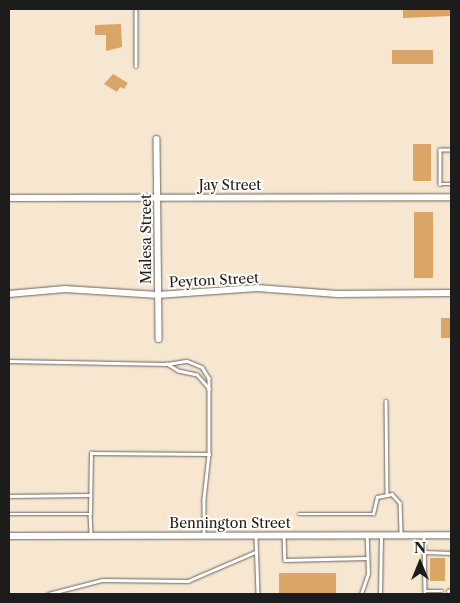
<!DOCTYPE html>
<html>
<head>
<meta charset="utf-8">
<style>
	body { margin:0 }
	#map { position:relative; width:460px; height:603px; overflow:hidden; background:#f7e7d1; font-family:"Libre Caslon Text",serif }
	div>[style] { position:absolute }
	.building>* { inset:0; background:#d9a667; transform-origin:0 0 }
	.roads { filter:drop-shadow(0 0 1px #69635b) drop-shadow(0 0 1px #69635b) }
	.service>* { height:2.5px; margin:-1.25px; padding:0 1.25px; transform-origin:1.25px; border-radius:1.25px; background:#fff }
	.minor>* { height:5.5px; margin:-2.75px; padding:0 2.75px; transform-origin:2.75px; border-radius:2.75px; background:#fff }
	span { translate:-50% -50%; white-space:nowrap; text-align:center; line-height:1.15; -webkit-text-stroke:4px #fdfcf7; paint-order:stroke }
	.street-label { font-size:14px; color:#1c1c1c }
	.frame { position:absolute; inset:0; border:10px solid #1c1c1c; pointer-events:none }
	.north { position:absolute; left:395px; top:538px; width:50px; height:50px; -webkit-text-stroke:4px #fdfcf7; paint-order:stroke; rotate:0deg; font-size:14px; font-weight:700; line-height:20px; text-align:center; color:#1c1c1c }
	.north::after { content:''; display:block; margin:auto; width:18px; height:22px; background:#1c1c1c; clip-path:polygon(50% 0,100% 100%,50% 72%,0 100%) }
</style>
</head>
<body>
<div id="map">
	<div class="building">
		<i style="clip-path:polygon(403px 9px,451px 9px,451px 16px,403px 18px)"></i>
		<i style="clip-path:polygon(121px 24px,122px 47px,106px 51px,106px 35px,95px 35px,95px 25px)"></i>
		<i style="left:392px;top:50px;width:41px;height:14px"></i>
		<i style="clip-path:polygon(113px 74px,128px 83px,124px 89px,120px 87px,117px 92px,104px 84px)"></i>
		<i style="left:413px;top:144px;width:18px;height:37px"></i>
		<i style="left:414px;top:212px;width:19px;height:66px"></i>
		<i style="left:441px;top:318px;width:10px;height:20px"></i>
		<i style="left:430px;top:558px;width:15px;height:23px"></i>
		<i style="left:279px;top:573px;width:57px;height:21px"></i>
	</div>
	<div class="roads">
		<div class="service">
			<i style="left:136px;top:9px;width:57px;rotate:90deg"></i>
			<i style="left:451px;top:150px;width:11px;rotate:180deg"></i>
			<i style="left:440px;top:150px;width:34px;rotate:90deg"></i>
			<i style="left:440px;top:184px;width:11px"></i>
			<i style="left:9px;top:361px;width:158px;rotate:1.1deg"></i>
			<i style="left:167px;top:364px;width:20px;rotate:-9deg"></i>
			<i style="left:187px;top:361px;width:16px;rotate:22deg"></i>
			<i style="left:202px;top:367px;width:13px;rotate:58deg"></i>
			<i style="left:209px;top:378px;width:11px;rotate:90deg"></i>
			<i style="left:209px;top:389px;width:18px;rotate:-131deg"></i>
			<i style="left:197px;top:375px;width:19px;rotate:-168deg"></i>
			<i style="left:178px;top:371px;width:13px;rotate:-148deg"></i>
			<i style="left:209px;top:389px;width:65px;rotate:90deg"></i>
			<i style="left:386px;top:401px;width:93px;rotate:89.4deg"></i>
			<i style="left:9px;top:496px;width:80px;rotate:-0.7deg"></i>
			<i style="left:9px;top:514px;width:81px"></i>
			<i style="left:90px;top:514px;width:21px;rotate:87deg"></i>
			<i style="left:90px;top:514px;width:61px;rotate:-89.1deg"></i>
			<i style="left:91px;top:453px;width:118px;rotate:0.5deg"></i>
			<i style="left:209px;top:454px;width:45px;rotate:96.3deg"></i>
			<i style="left:204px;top:499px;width:35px;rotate:90deg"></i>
			<i style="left:299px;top:514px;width:74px"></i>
			<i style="left:373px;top:514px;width:17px;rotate:-77deg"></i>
			<i style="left:377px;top:497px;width:15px;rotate:-11deg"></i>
			<i style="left:392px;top:494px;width:12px;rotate:48deg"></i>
			<i style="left:400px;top:503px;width:31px;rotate:88deg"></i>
			<i style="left:424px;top:535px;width:56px;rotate:89deg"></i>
			<i style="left:425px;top:591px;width:17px"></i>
			<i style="left:284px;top:536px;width:24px;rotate:88deg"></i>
			<i style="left:285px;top:560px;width:82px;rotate:-1.4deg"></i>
			<i style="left:256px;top:537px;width:57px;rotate:88deg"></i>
			<i style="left:425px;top:552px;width:26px;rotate:2deg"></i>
			<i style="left:448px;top:591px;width:3px;rotate:-18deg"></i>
			<i style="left:48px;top:594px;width:56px;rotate:-14.5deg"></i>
			<i style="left:102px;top:580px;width:86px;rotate:0.7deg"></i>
			<i style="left:188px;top:581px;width:73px;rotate:-23.4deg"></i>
			<i style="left:361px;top:594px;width:21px;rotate:-71deg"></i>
			<i style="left:368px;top:574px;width:38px;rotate:-92deg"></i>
			<i style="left:380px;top:594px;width:58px;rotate:-89deg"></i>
		</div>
		<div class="minor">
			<i style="left:157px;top:139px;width:200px;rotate:89.4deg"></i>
			<i style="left:9px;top:198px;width:442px;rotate:-0.1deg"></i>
			<i style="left:9px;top:294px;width:56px;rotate:-5.1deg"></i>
			<i style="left:65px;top:289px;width:93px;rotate:3.7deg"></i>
			<i style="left:158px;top:295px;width:99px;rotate:-4deg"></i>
			<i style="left:257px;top:288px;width:80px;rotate:4.3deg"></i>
			<i style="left:337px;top:294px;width:114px;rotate:-0.5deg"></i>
			<i style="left:9px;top:536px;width:442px;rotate:-0.1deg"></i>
		</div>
	</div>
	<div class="street-label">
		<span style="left:230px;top:185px">Jay Street</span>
		<span style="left:146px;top:239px;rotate:-90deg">Malesa Street</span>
		<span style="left:214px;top:280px;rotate:-3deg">Peyton Street</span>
		<span style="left:230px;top:523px">Bennington Street</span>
	</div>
	<div class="frame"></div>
	<div class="north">N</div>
</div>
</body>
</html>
